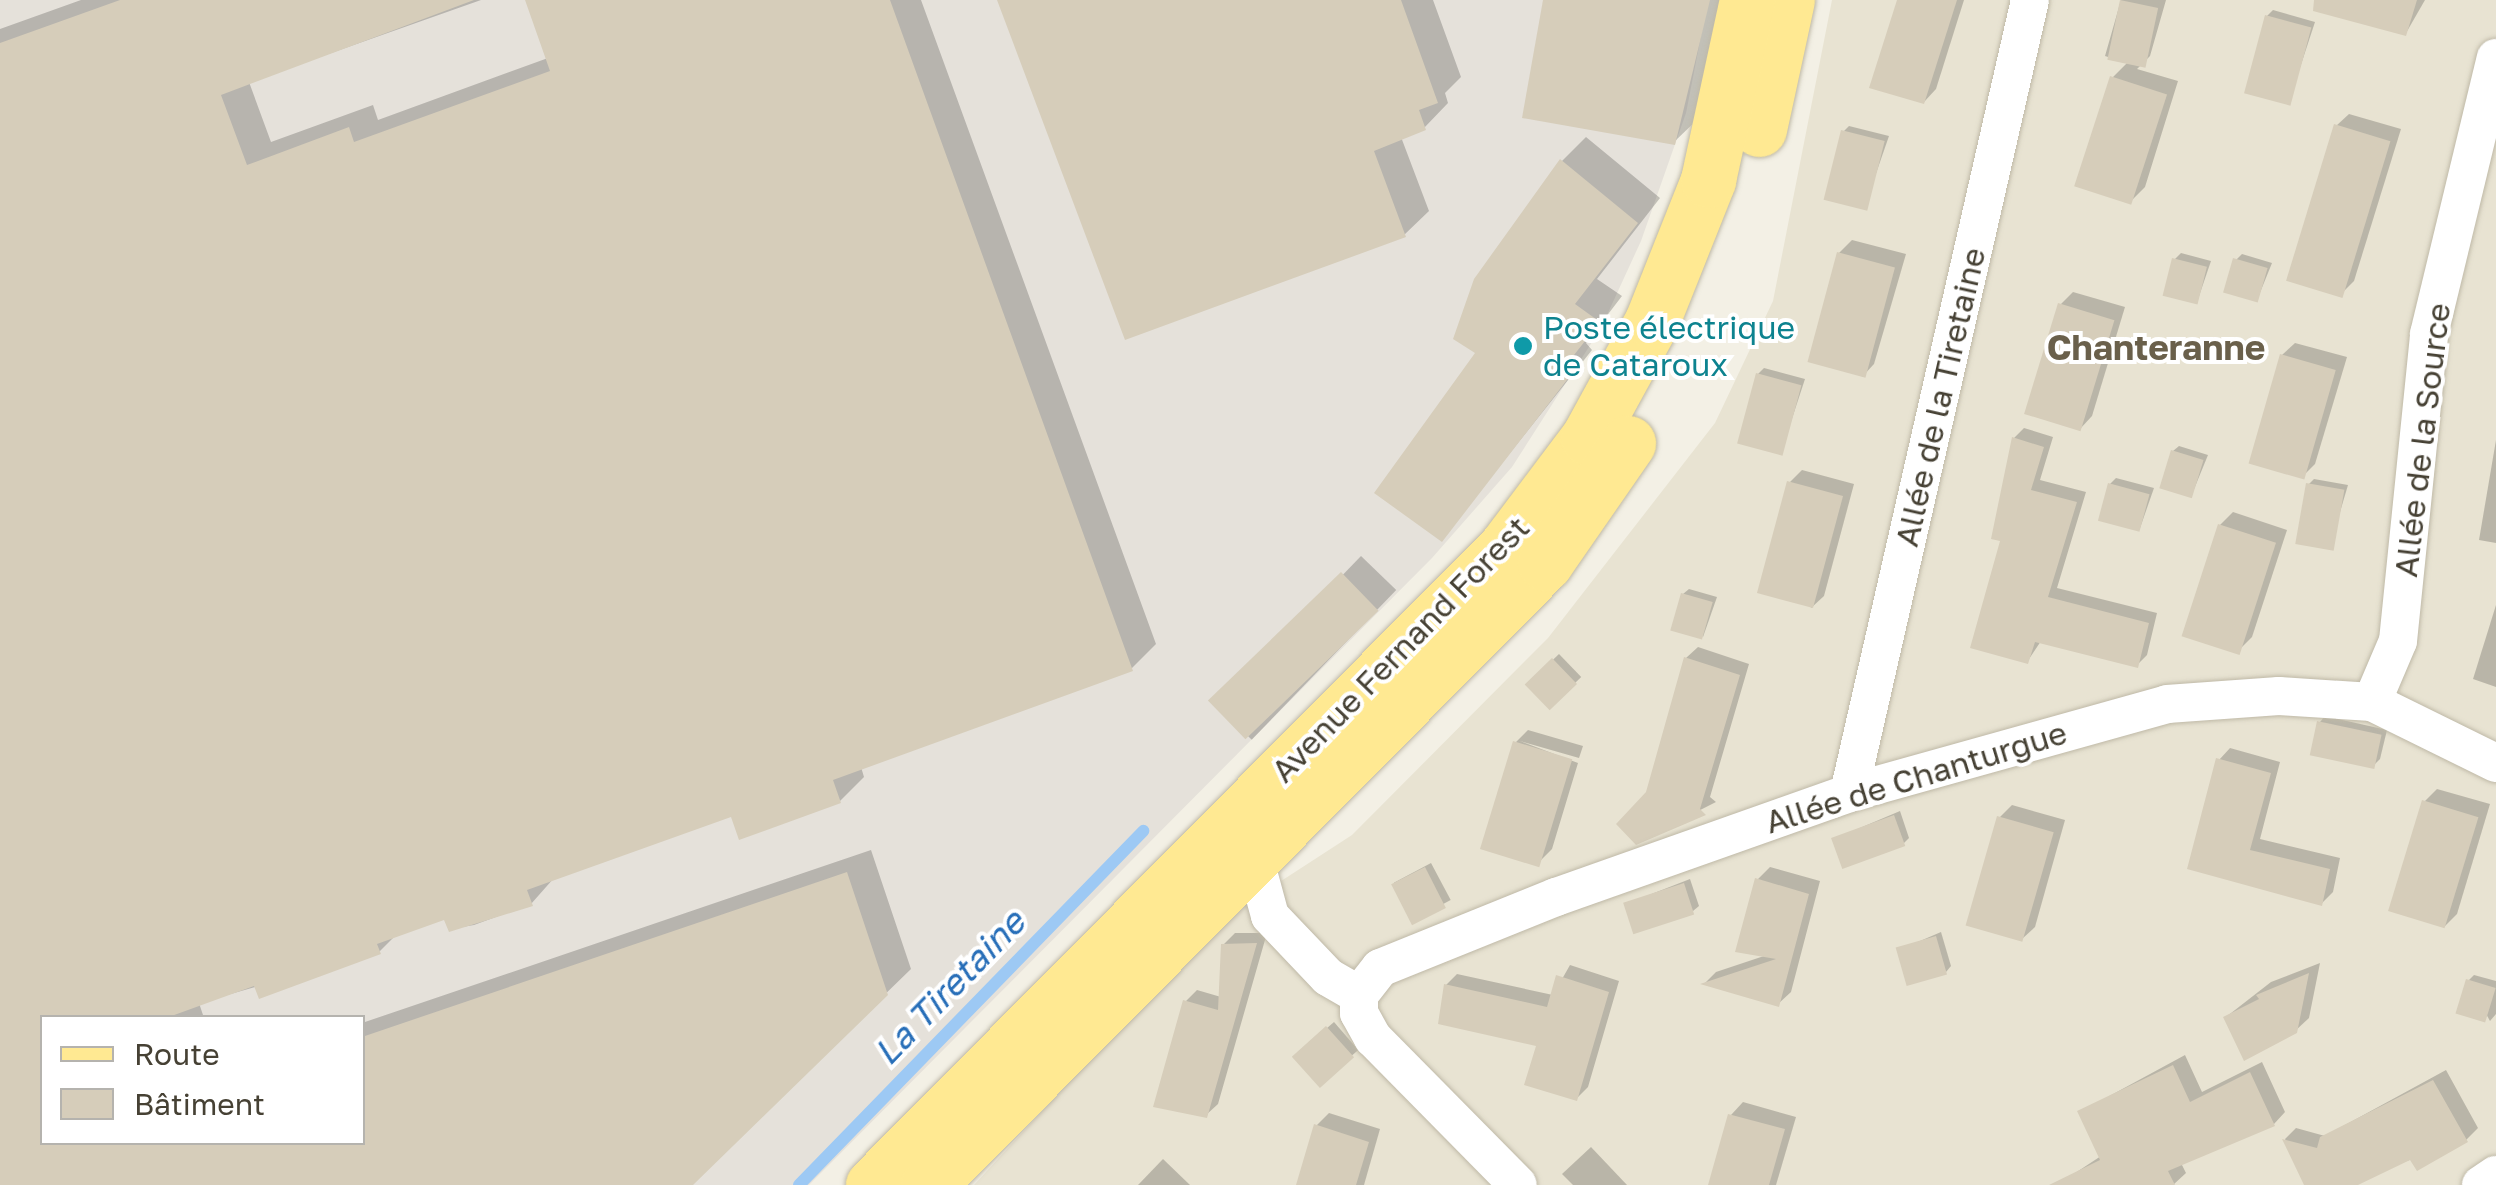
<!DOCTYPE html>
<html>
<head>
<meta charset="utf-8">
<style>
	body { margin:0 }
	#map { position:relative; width:2496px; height:1185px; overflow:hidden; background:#f3f0e5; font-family:"Golos Text",sans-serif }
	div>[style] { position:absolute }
	.residential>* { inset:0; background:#e8e3d2 }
	.industrial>* { inset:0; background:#e5e1da }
	.shadow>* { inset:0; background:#0003; transform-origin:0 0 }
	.stream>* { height:12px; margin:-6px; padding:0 6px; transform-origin:6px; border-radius:6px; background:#9dc9f4 }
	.building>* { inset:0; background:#d6cdba; transform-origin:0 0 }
	.roads { filter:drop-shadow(0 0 2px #bfb9a7) drop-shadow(0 0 2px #bfb9a7) }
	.street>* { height:38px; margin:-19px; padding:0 19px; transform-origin:19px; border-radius:19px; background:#fff }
	.primary>* { height:55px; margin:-27.5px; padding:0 27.5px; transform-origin:27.5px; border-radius:27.5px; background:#ffe992 }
	.dots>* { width:28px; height:28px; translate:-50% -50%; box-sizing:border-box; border:5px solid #fff; border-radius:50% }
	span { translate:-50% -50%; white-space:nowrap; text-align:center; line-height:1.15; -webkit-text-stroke:8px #fff; paint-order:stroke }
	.culture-label { font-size:32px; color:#0d838f }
	.left { translate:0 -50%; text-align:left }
	.street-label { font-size:32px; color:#464134 }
	.neighbourhood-label { font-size:35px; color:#6a604b; font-weight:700 }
	.water-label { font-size:35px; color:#276eb8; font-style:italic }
	.legend { position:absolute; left:40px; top:1015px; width:325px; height:130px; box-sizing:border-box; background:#fff; border:2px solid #b5b3ae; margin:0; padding:12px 18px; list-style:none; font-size:30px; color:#464134 }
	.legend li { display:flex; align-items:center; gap:20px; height:50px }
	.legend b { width:50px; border:2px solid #b5b3ae }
</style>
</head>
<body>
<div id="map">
	<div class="residential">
		<i style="clip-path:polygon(1832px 0,2496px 0,2496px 1185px,974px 1185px,1215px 924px,1352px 835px,1548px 638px,1715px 423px,1773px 301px)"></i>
	</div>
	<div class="industrial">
		<i style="clip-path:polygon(evenodd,0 0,1708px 0,1686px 113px,1641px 241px,1601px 328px,1512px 467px,1432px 558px,809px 1185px,0 1185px,0 0,42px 1018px,362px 1018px,362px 1142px,42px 1142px,42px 1018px)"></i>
	</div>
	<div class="shadow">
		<i style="clip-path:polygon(81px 0,481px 0,249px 82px,271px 142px,373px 105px,378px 120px,548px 58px,527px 0,921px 0,1156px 644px,1132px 668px,861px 767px,864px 777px,840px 801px,732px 814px,554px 878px,531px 904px,474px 925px,450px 929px,446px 916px,397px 934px,379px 952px,199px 1003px,204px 1018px,42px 1018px,42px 1142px,362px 1142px,362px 1023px,871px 850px,911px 969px,689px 1185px,0 1185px,0 29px)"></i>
		<i style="clip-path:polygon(1000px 0,1433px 0,1461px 77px,1445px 93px,1448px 103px,1424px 128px,1401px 137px,1429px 211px,1404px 235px)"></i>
		<i style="clip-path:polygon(1546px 0,1728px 0,1699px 118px,1674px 142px)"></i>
		<i style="clip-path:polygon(1900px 0,1964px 0,1936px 89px,1924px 102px)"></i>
		<i style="clip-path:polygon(2121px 0,2166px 0,2150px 56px,2137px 69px,2178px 81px,2145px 187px,2132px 200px,2112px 78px,2127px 63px,2105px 56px)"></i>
		<i style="clip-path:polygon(2362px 0,2425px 0,2406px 33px)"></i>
		<i style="clip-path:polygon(2273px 10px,2315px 22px,2288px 104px,2267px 16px)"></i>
		<i style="clip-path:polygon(2349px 114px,2401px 129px,2354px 281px,2342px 293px,2336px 126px)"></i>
		<i style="clip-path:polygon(1849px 126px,1889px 136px,1864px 208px,1843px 132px)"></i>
		<i style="clip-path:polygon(1586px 137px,1660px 198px,1597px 279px,1622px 296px,1586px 343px,1592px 350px,1442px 538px,1478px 352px,1562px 161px)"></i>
		<i style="clip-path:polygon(1852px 240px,1906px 254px,1874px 364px,1862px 377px,1839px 253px)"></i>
		<i style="clip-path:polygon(2181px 253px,2211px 261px,2197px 302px,2175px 259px)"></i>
		<i style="clip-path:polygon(2242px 254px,2272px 263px,2257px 300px,2236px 260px)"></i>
		<i style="clip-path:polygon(2073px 292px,2125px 307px,2092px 416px,2080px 429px,2060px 305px)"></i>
		<i style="clip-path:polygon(2295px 343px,2347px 357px,2315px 464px,2303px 476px,2282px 355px)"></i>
		<i style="clip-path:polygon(1764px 368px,1805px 379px,1781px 452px,1758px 374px)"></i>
		<i style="clip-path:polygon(2024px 428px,2053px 437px,2040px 480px,2086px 492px,2057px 588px,2157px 613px,2147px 655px,2137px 665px,2041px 641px,2027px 662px,2014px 438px)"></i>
		<i style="clip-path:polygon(2496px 440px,2496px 543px,2479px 540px)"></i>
		<i style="clip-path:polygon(2179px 446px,2208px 455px,2192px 494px,2173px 451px)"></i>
		<i style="clip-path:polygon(1802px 470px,1854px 484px,1824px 596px,1811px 608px,1789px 483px)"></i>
		<i style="clip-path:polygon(2116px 478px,2154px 488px,2140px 528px,2110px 484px)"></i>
		<i style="clip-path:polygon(2314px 479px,2348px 485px,2329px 549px,2308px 485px)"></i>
		<i style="clip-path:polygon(2233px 512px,2287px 530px,2252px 637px,2239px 650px,2220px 525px)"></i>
		<i style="left:1361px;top:556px;width:49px;height:208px;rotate:44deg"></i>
		<i style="clip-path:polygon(1689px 589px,1717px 597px,1703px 637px,1683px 594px)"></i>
		<i style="clip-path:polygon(2496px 605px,2496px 687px,2473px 679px)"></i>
		<i style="clip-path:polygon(1698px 647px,1749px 664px,1710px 797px,1716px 802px,1637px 842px,1686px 658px)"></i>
		<i style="left:1559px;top:654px;width:32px;height:43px;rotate:46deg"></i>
		<i style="clip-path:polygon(2325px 716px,2387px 730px,2380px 759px,2374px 765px,2320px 722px)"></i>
		<i style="clip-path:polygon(1528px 730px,1583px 746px,1579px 758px,1520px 741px,1578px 763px,1552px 849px,1539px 862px,1516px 742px)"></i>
		<i style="clip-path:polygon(2230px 748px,2280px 762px,2260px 839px,2340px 858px,2333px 892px,2322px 903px,2190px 868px,2219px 760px)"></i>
		<i style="clip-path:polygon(2437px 789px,2490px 804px,2457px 914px,2444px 927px,2424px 802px)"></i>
		<i style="clip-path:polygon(2012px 805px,2065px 820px,2035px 927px,2022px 939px,1999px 818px)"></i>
		<i style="clip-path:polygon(1900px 811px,1909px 838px,1903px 844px,1834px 839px)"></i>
		<i style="left:1431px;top:863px;width:42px;height:42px;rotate:62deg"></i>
		<i style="clip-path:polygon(1770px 867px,1820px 881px,1791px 992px,1778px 1004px,1705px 983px,1716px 972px,1767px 955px,1757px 880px)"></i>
		<i style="clip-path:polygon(1690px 879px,1699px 906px,1693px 911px,1626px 904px)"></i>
		<i style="clip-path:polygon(1941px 932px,1951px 966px,1946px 972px,1899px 950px)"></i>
		<i style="clip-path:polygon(1235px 933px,1267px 933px,1218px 1104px,1206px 1115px,1185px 1002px,1197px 990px,1221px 997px,1223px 945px)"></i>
		<i style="clip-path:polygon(2320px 963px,2309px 1018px,2295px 1031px,2226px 1017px,2271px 982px)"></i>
		<i style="clip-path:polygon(1570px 965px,1619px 981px,1588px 1087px,1577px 1098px,1539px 1044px,1446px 985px,1457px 974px,1553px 995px)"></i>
		<i style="clip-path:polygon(2474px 975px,2496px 981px,2496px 1014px,2490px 1021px,2468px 981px)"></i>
		<i style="left:1334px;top:1022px;width:37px;height:52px;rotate:49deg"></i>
		<i style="clip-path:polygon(2185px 1055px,2202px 1092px,2262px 1062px,2285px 1112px,2274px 1124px,2181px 1163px,2186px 1173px,2173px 1185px,2057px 1185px,2101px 1156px,2080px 1112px)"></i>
		<i style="clip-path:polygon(2446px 1070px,2478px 1128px,2466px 1140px,2339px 1185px,2306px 1185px,2285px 1139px,2296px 1128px,2325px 1136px)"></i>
		<i style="clip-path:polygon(1743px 1102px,1796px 1117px,1776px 1185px,1711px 1185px,1731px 1115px)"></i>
		<i style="clip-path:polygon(1329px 1113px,1380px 1129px,1364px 1185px,1301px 1185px,1316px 1126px)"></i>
		<i style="clip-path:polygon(1591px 1147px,1627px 1185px,1573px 1185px,1562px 1174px)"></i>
		<i style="clip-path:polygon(1163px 1159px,1190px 1185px,1138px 1185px)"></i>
	</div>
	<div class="stream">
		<i style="left:799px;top:1185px;width:494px;rotate:-45.8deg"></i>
	</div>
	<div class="building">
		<i style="clip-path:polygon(120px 0,474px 0,221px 95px,247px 165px,349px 127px,354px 142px,550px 71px,525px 0,890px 0,1133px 671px,833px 780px,841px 803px,739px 840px,731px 817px,527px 890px,533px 906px,449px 932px,444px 920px,377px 944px,381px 954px,259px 999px,254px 986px,166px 1018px,42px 1018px,42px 1142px,362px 1142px,362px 1037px,847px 872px,888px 995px,693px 1185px,0 1185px,0 43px)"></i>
		<i style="clip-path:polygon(997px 0,1401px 0,1438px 103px,1419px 110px,1426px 130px,1374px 151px,1406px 237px,1125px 340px)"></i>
		<i style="clip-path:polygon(1543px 0,1710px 0,1675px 145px,1522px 118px)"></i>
		<i style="clip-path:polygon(1897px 0,1957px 0,1924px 104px,1869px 88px)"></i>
		<i style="left:2120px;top:0;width:39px;height:61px;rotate:12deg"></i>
		<i style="clip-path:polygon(2314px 0,2417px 0,2406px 36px,2313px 11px)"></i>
		<i style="left:2265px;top:15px;width:48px;height:81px;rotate:15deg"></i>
		<i style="left:2110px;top:76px;width:60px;height:116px;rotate:18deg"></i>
		<i style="left:2334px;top:124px;width:59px;height:164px;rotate:17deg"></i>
		<i style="left:1841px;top:130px;width:45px;height:72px;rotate:14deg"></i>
		<i style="clip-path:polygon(1560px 159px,1638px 223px,1575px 304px,1600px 322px,1563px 369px,1570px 376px,1442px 542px,1374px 493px,1475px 353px,1453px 339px,1474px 279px)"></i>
		<i style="left:1837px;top:252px;width:60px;height:114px;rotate:15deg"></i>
		<i style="left:2172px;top:258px;width:36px;height:39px;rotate:14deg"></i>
		<i style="left:2233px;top:258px;width:36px;height:36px;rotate:16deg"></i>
		<i style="left:2058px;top:303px;width:59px;height:116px;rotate:17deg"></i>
		<i style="left:2280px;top:354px;width:58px;height:114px;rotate:16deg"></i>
		<i style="left:1756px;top:373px;width:47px;height:73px;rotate:15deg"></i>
		<i style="clip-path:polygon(2012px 437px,2044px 447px,2031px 490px,2077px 502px,2048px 597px,2149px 623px,2138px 668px,2035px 642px,2028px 664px,1970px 648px,2000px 541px,1991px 539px)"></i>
		<i style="left:2171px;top:450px;width:34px;height:40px;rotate:17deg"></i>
		<i style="left:1787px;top:481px;width:58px;height:116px;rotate:15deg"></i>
		<i style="left:2108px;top:483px;width:43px;height:39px;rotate:15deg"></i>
		<i style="left:2306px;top:483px;width:39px;height:62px;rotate:10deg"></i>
		<i style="left:2218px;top:524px;width:61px;height:118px;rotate:18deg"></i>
		<i style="left:1341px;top:572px;width:54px;height:185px;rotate:46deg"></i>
		<i style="left:1681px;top:593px;width:33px;height:39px;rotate:16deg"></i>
		<i style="clip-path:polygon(1684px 657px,1740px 675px,1700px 809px,1706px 815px,1636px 845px,1616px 824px,1646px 792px)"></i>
		<i style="left:1552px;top:658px;width:36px;height:38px;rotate:46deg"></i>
		<i style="left:2317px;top:721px;width:66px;height:35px;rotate:12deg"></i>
		<i style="left:1513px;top:741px;width:62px;height:113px;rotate:17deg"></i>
		<i style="clip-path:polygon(2216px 758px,2271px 773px,2250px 850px,2330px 869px,2322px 906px,2187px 869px)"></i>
		<i style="left:2422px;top:800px;width:59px;height:116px;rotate:17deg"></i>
		<i style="left:1894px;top:815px;width:33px;height:67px;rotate:70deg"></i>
		<i style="left:1997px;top:816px;width:59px;height:114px;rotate:16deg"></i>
		<i style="left:1425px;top:867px;width:46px;height:38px;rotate:63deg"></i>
		<i style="clip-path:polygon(1755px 878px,1809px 894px,1779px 1007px,1700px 984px,1776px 959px,1735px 952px)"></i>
		<i style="left:1684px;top:883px;width:33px;height:64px;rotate:72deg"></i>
		<i style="left:1936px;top:936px;width:40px;height:42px;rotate:74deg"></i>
		<i style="clip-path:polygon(1257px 943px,1207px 1118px,1153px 1107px,1183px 1000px,1218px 1010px,1221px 944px)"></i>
		<i style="clip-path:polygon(2309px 973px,2297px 1033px,2244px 1061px,2223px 1017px,2259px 999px,2256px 995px)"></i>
		<i style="clip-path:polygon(1556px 975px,1609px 992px,1577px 1101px,1524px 1085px,1536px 1046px,1438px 1024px,1444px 984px,1547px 1007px)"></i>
		<i style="left:2466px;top:979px;width:31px;height:36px;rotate:17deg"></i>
		<i style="left:1326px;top:1026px;width:42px;height:46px;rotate:48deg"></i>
		<i style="clip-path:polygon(2173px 1065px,2190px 1102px,2250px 1072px,2275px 1126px,2168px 1171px,2175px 1185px,2049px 1185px,2100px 1160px,2077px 1111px)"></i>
		<i style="clip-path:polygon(2433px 1080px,2468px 1142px,2417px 1171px,2410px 1160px,2358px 1185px,2304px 1185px,2282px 1139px,2317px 1148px,2320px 1137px)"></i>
		<i style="clip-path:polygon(1728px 1114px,1785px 1129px,1769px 1185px,1708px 1185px)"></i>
		<i style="clip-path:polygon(1314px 1124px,1369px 1142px,1356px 1185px,1296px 1185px)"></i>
	</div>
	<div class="roads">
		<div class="street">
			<i style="left:2372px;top:702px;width:66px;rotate:-66.9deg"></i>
			<i style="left:2398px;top:641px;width:309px;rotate:-84.2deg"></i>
			<i style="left:2429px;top:334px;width:284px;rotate:-76.4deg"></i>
			<i style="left:1849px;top:793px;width:813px;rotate:-77.14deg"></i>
			<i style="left:1254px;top:857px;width:61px;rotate:74.8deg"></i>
			<i style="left:1270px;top:916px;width:84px;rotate:46.4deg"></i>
			<i style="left:1328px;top:977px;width:36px;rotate:30deg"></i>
			<i style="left:1359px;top:995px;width:18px;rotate:90deg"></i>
			<i style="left:1359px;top:1013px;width:29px;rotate:61deg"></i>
			<i style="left:1373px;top:1038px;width:206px;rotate:45.4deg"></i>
			<i style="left:1359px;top:995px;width:34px;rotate:-52deg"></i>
			<i style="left:1380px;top:968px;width:190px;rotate:-22deg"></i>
			<i style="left:1556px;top:897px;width:311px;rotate:-19.5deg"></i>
			<i style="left:1849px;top:793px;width:330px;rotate:-15.6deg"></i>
			<i style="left:2167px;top:704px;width:112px;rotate:-4.1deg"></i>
			<i style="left:2279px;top:696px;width:93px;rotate:3.7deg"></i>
			<i style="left:2372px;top:702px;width:138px;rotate:26.2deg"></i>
			<i style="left:2481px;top:1185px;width:18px;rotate:-34deg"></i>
		</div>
		<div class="primary">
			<i style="left:1759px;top:129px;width:132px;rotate:-77.8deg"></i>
			<i style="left:873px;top:1185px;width:897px;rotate:-45.23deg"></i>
			<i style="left:1505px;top:548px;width:138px;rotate:-53deg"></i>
			<i style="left:1588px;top:438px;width:133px;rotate:-61.3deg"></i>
			<i style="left:1652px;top:321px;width:152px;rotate:-68.3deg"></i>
			<i style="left:1708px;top:180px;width:184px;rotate:-77.8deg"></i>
			<i style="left:928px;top:1185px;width:876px;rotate:-45.23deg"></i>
			<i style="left:1545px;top:563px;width:146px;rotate:-55.3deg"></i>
		</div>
	</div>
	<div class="dots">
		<i style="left:1523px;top:346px;background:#0f9aa8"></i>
	</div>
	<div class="culture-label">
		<span class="left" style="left:1543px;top:346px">Poste électrique<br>de Cataroux</span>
	</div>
	<div class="street-label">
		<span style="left:1940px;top:397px;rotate:-77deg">Allée de la Tiretaine</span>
		<span style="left:2422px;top:440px;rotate:-83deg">Allée de la Source</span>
		<span style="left:1400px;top:649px;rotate:-46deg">Avenue Fernand Forest</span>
		<span style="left:1916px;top:777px;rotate:-17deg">Allée de Chanturgue</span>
	</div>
	<div class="neighbourhood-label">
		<span style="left:2156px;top:347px">Chanteranne</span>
	</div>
	<div class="water-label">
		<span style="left:949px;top:987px;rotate:-46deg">La Tiretaine</span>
	</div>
	<ul class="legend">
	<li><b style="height:12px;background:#ffe992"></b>Route</li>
	<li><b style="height:28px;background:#d6cdba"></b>Bâtiment</li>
	</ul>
</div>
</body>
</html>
